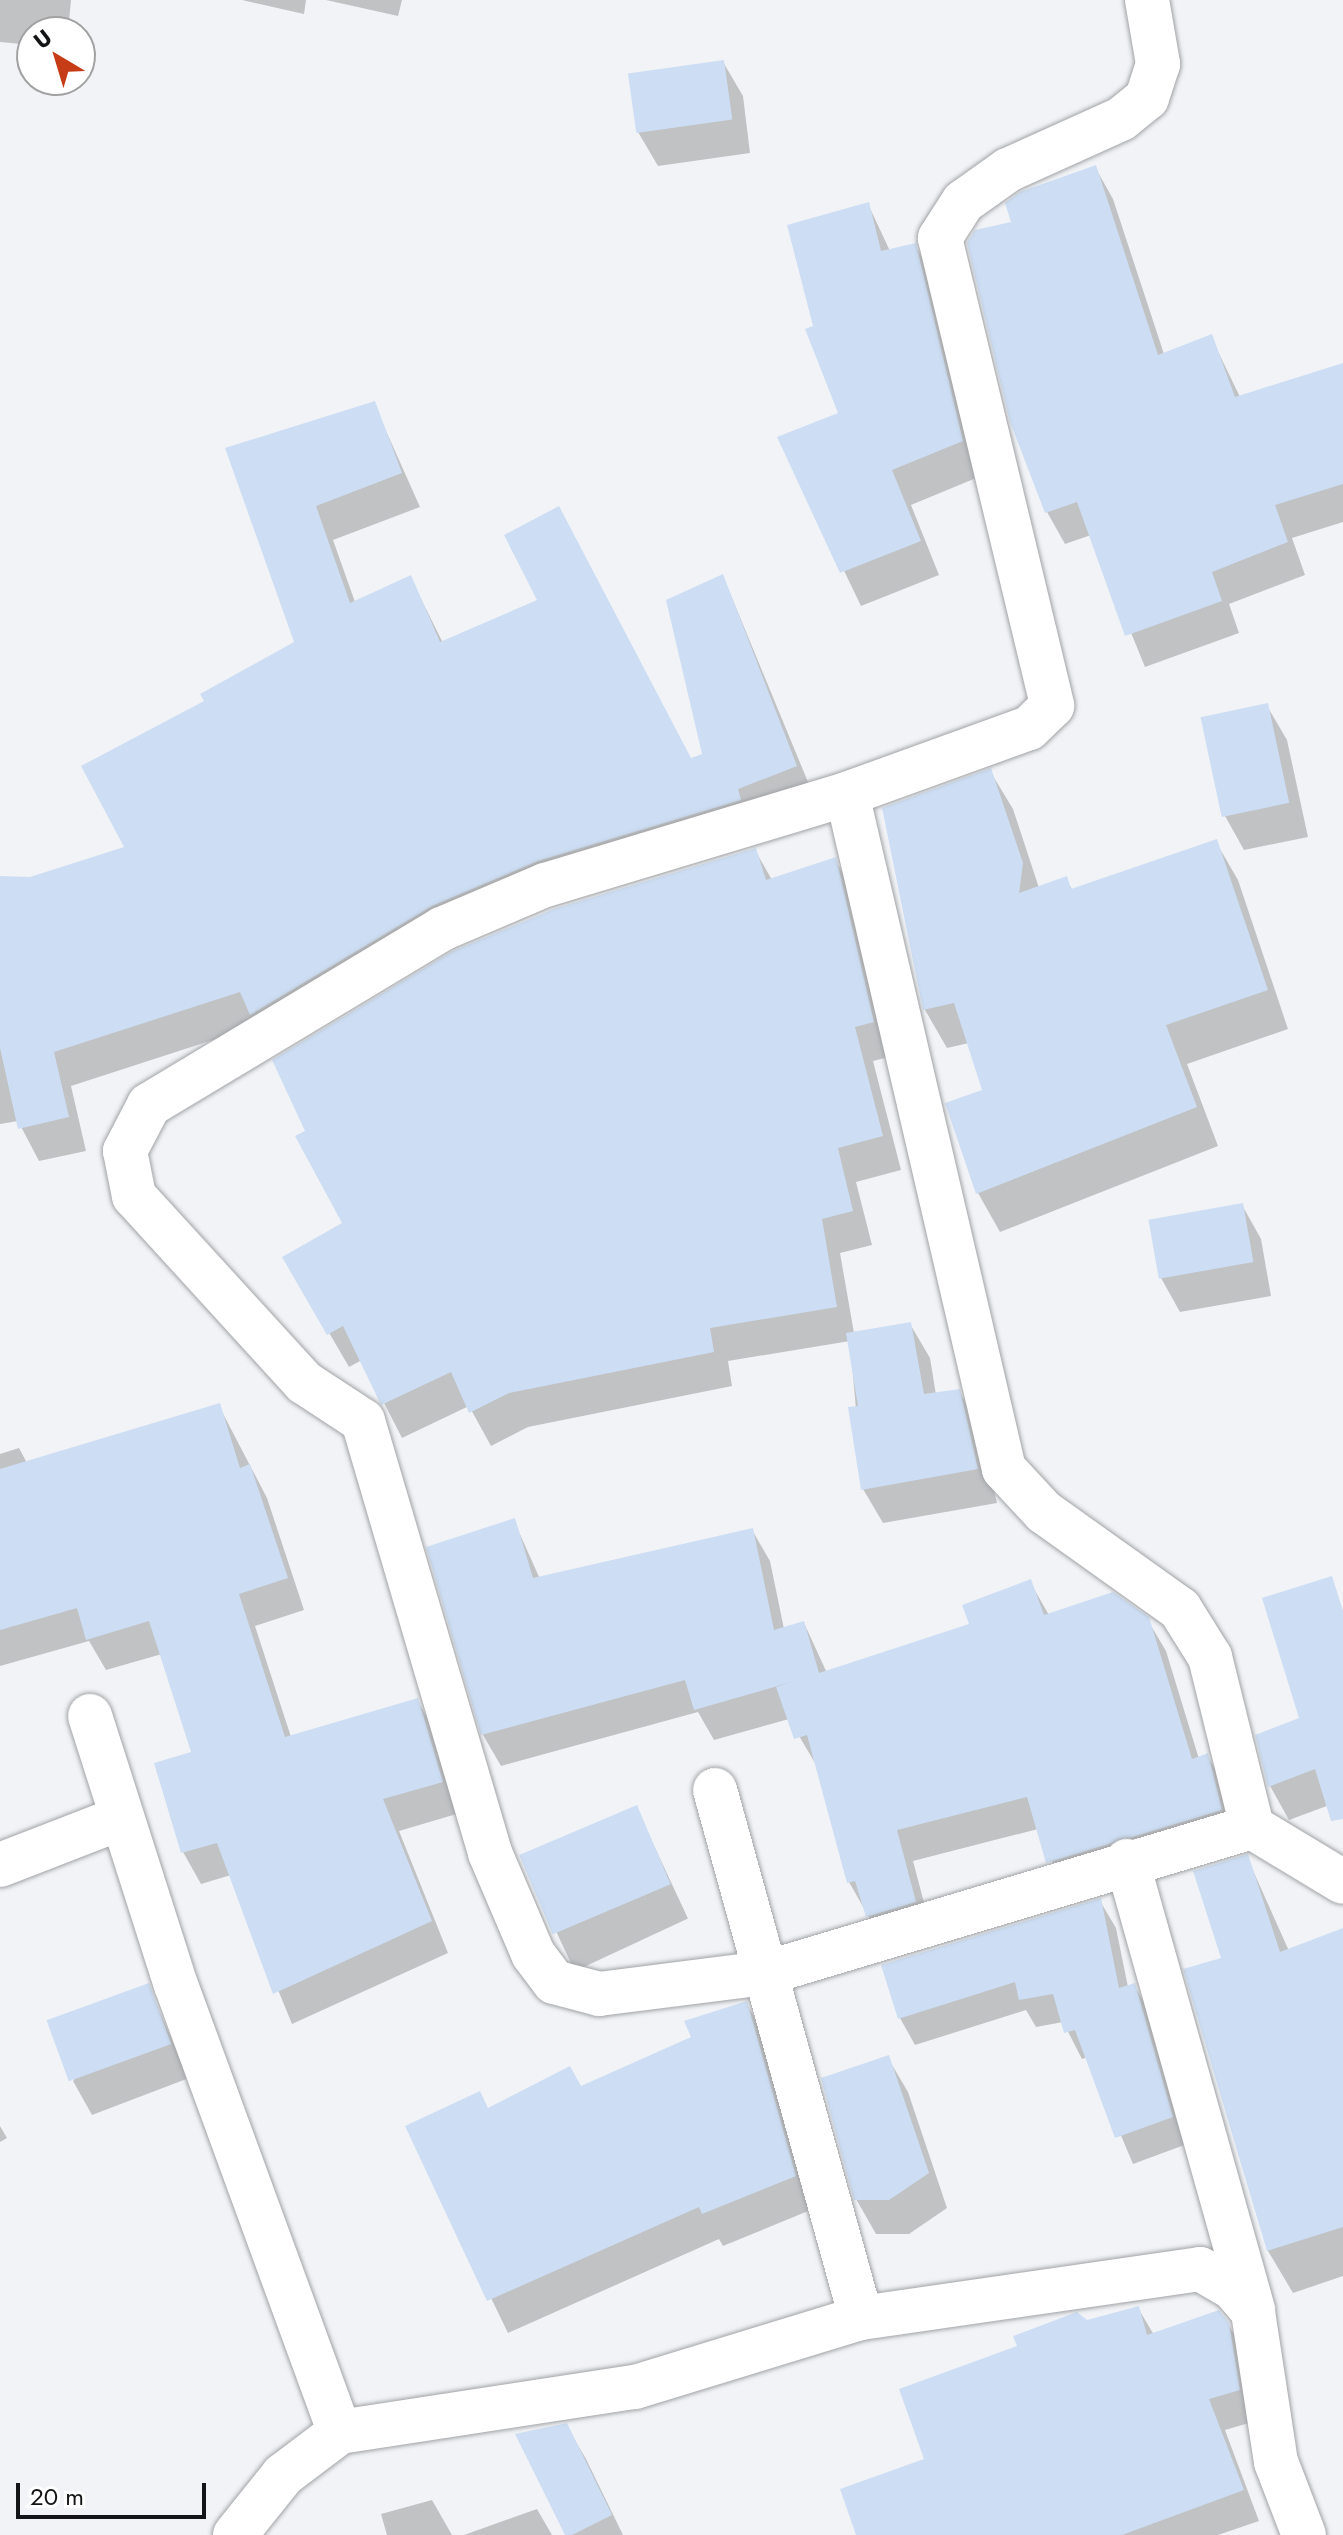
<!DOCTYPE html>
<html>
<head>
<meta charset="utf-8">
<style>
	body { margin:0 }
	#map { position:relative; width:1343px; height:2535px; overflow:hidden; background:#f1f3f6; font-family:Jost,sans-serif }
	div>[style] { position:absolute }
	.shadow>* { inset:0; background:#0003; transform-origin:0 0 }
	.building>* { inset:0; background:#cddef4; transform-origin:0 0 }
	.roads { filter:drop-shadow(0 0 2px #a1a3a6) drop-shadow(0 0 2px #a1a3a6) }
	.street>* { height:44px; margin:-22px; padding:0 22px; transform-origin:22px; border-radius:22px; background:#fff }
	span { translate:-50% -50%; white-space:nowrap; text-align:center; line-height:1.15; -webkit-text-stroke:6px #fff; paint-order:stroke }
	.north { position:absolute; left:16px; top:16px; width:80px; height:80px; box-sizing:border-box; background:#fff; border:2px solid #a1a1a1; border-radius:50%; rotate:322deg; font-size:22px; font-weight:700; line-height:32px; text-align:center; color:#131415 }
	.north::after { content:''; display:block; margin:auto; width:28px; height:36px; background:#c63c17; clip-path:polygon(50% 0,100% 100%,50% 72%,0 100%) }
	.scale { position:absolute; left:16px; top:2483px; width:190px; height:36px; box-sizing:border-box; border:4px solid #131415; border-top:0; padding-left:10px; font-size:24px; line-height:28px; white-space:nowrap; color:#131415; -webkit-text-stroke:6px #fff; paint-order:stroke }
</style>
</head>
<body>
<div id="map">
	<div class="shadow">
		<i style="clip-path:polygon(0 0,71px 0,68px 32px,32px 32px,32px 45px,0 42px)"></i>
		<i style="clip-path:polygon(242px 0,306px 0,304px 14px)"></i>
		<i style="clip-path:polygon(326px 0,402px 0,398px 16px)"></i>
		<i style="clip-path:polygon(723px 62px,743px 96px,750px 153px,658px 166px,638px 132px)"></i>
		<i style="clip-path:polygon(1095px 167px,1113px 199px,1164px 354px,1211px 337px,1240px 397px,1343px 377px,1343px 522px,1292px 538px,1305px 575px,1229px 604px,1239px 633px,1145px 667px,1091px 535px,1065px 544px,1047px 512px,1013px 223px)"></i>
		<i style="clip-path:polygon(868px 204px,890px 251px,915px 245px,934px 279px,981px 476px,911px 505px,939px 575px,861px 606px,780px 438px,841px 414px,816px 327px)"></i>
		<i style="clip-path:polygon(374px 404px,420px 507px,333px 540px,355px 602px,410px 577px,443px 643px,692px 760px,704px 756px,723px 576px,815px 799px,557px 894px,259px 1025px,71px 1086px,86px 1151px,39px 1161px,18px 1121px,0 1124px,0 878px,31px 879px,127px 849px,207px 702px,296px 643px,228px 449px)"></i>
		<i style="clip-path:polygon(1267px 706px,1287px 740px,1308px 837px,1244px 850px,1225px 816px)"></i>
		<i style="clip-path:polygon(990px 771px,1013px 809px,1039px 888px,1066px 879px,1073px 891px,1216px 842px,1238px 880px,1288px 1029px,1187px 1064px,1218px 1146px,1000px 1232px,978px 1193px,947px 1105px,984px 1092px,969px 1043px,947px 1048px,925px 1010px,884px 809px)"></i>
		<i style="clip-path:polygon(755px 850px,772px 880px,835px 860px,855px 893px,893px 1056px,873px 1061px,901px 1170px,856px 1182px,872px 1245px,840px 1253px,854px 1333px,910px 1324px,930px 1358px,936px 1395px,959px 1391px,978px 1425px,997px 1503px,883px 1523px,863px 1489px,850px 1341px,728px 1361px,732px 1386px,528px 1427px,491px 1446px,469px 1406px,402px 1438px,362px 1360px,349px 1367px,285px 1257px,345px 1224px)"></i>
		<i style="clip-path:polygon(1242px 1205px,1261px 1239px,1271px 1296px,1180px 1312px,1161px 1278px)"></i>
		<i style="clip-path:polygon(219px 1406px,267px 1498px,304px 1610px,255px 1626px,291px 1737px,417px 1700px,435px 1731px,460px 1813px,399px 1831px,448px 1953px,292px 2024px,231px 1875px,201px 1884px,183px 1852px,157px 1764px,194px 1753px,162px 1654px,106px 1670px,89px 1641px,0 1666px,0 1454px,19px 1448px,27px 1463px)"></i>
		<i style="clip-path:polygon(514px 1521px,540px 1579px,752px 1530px,770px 1561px,784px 1629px,804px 1623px,827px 1673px,972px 1625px,1030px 1582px,1049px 1615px,1147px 1619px,1166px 1651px,1199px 1759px,1207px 1755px,1225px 1786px,1239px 1841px,1066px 1893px,1038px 1829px,913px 1861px,932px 1933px,886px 1947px,849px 1882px,818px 1768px,789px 1719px,714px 1740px,698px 1712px,501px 1766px,483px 1735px,428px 1548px)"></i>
		<i style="clip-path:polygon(1315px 1714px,1343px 1770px,1343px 1800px,1289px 1820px,1270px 1786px)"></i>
		<i style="left:636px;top:1807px;width:123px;height:125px;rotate:65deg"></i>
		<i style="clip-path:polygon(1247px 1857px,1289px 1951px,1343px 1930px,1343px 2276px,1293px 2293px,1268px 2251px,1186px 1970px,1224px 1959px)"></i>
		<i style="clip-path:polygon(1100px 1901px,1116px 1928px,1128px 1987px,1134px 1985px,1150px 2012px,1187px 2144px,1133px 2164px,1088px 2057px,1082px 2059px,1063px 2022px,1036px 2027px,1026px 2010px,915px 2045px,900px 2018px)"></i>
		<i style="clip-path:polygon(148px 1986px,189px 2078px,92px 2115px,73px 2081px)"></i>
		<i style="clip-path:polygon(746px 2003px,765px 2036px,813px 2209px,723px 2246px,719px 2239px,508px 2333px,408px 2127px,581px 2088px,694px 2038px)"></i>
		<i style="clip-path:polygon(888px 2058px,908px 2092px,947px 2208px,909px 2234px,876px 2234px,856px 2199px)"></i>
		<i style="clip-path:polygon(0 2126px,7px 2138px,0 2142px)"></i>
		<i style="clip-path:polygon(1138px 2308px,1154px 2335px,1228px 2324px,1246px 2355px,1256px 2421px,1225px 2430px,1259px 2521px,1218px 2535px,859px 2535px,927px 2460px,1086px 2323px)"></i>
		<i style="clip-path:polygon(566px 2425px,586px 2459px,623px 2535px,567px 2535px,518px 2435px)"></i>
		<i style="clip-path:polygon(432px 2500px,452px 2535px,387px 2535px,381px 2514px)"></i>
		<i style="clip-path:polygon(537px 2509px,552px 2535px,464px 2535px)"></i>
	</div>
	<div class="building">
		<i style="left:724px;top:60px;width:60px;height:97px;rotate:82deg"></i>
		<i style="clip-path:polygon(1096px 165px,1158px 355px,1212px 334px,1235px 397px,1343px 363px,1343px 484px,1275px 505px,1288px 542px,1212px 572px,1222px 601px,1125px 636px,1077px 502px,1045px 513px,1010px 422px,967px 243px,975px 230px,1011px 222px,1005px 203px,1020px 192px)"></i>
		<i style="clip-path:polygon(869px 202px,881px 251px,916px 243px,963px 441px,892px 470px,921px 541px,840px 573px,777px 437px,838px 413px,805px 329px,813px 326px,787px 225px)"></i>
		<i style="clip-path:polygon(375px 401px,402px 473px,316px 506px,350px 603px,411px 575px,440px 642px,537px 600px,504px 535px,559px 506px,691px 758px,702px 754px,666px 600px,723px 574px,797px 766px,738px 789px,741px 800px,538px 861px,432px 906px,250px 1015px,240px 992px,54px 1052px,69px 1117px,18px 1129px,0 1048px,0 876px,30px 877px,124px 847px,81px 766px,204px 701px,200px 694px,294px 642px,225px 448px)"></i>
		<i style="left:1268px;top:703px;width:102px;height:69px;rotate:78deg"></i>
		<i style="clip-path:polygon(991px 768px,1023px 863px,1019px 893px,1067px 876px,1071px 889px,1217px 839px,1268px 990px,1166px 1025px,1197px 1107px,976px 1194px,945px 1103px,982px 1090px,954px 1003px,923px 1010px,882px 808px)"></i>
		<i style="clip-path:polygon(756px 848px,766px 880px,836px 857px,874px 1022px,855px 1027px,883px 1136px,838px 1148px,853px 1211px,822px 1219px,837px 1307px,710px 1328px,714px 1352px,509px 1393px,469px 1413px,451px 1372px,381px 1405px,343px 1326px,327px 1335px,282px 1257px,342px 1223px,295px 1136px,305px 1131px,272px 1060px,453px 951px,554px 909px)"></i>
		<i style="left:1243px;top:1203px;width:60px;height:96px;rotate:80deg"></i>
		<i style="clip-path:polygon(911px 1322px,924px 1394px,960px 1389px,978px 1469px,861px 1490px,848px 1407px,858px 1406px,846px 1333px)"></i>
		<i style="clip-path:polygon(220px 1403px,240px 1468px,250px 1464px,288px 1578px,239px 1594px,285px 1737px,418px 1698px,443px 1782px,383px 1799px,432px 1921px,273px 1994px,217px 1843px,181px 1853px,154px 1763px,191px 1752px,149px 1621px,86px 1640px,77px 1608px,0 1630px,0 1469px)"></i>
		<i style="clip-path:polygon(515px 1518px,533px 1578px,753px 1528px,774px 1630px,804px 1621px,819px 1673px,969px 1624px,962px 1605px,1031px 1579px,1044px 1615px,1113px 1592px,1149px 1617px,1192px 1759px,1208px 1753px,1222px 1810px,1046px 1863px,1027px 1797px,897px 1830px,916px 1902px,866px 1917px,855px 1881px,847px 1883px,807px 1735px,794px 1739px,776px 1687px,795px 1681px,694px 1710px,685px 1680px,481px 1735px,426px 1547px)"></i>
		<i style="clip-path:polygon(1332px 1576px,1343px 1611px,1343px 1819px,1331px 1821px,1315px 1769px,1268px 1787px,1255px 1735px,1299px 1718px,1262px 1598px)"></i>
		<i style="left:637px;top:1805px;width:86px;height:128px;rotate:67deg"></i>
		<i style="clip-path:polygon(1248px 1854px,1280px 1952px,1343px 1928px,1343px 2227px,1267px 2251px,1183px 1969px,1221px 1958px,1193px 1871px)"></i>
		<i style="clip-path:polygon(1101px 1898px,1119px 1988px,1135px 1983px,1173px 2117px,1115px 2138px,1075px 2030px,1064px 2033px,1053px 1994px,1019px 2000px,1015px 1982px,898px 2019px,881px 1965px)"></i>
		<i style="left:149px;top:1983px;width:65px;height:109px;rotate:70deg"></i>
		<i style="clip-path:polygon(747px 2001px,796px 2176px,702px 2214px,699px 2207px,487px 2301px,405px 2126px,480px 2091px,488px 2108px,570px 2066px,581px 2086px,691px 2037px,684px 2021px)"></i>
		<i style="clip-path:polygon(889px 2055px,929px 2173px,889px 2200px,854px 2200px,821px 2078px)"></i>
		<i style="clip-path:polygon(1139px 2306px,1147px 2335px,1219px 2310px,1229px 2323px,1240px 2390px,1209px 2399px,1244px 2490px,1122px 2535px,856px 2535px,840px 2489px,924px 2459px,899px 2389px,1017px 2346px,1013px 2336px,1077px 2312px,1087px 2320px)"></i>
		<i style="clip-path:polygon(567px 2423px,612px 2515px,572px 2535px,565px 2535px,515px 2434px)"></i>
	</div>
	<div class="roads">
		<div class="street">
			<i style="left:1147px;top:0;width:65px;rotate:80.2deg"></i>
			<i style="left:1158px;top:64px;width:36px;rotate:108deg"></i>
			<i style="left:1147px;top:98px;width:33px;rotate:141deg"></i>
			<i style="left:1121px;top:119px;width:124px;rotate:155.7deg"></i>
			<i style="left:1008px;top:170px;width:55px;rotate:144.6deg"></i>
			<i style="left:963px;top:202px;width:43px;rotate:122.6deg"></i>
			<i style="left:940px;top:238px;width:481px;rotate:76.5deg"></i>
			<i style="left:1052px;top:706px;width:32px;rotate:136deg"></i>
			<i style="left:1029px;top:728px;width:194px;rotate:160.1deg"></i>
			<i style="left:847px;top:794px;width:693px;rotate:76.91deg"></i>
			<i style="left:1004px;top:1469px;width:59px;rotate:47.1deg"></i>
			<i style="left:1044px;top:1512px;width:167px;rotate:35.5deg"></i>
			<i style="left:1180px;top:1609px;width:57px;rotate:58deg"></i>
			<i style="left:1210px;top:1657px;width:175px;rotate:76.1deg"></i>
			<i style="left:1252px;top:1827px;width:106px;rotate:31.1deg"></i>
			<i style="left:847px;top:794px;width:315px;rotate:163.2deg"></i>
			<i style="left:545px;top:885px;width:112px;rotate:156.9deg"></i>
			<i style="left:442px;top:929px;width:342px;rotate:149deg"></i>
			<i style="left:149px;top:1105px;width:52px;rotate:117.6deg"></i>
			<i style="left:125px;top:1151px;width:46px;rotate:78.7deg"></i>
			<i style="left:134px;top:1196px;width:253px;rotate:47.6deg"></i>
			<i style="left:305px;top:1383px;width:69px;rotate:33.2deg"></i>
			<i style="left:363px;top:1421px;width:450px;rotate:73.6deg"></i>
			<i style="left:490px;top:1853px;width:110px;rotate:66.9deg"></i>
			<i style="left:533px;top:1954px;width:35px;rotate:53deg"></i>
			<i style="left:554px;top:1982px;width:47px;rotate:14.9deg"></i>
			<i style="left:599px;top:1994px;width:168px;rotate:-7.2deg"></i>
			<i style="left:766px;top:1973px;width:507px;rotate:-16.72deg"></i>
			<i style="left:90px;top:1716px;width:282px;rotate:72.3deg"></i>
			<i style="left:176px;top:1985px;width:476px;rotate:69.9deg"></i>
			<i style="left:340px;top:2432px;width:298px;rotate:-8.7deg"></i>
			<i style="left:635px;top:2387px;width:236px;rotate:-17deg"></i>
			<i style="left:861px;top:2318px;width:343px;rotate:-8.2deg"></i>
			<i style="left:1200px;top:2269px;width:39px;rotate:30deg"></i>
			<i style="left:1234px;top:2289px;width:30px;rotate:50deg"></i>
			<i style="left:1253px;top:2312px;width:152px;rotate:81.3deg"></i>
			<i style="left:1276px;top:2462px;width:78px;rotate:69deg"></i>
			<i style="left:715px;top:1790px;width:548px;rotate:74.54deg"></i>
			<i style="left:1127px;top:1861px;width:466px;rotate:74.3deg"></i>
			<i style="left:0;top:1865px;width:130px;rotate:-21.2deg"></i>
			<i style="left:235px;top:2535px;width:77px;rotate:-51.3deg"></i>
			<i style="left:283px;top:2475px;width:71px;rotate:-37deg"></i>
		</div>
	</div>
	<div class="north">U</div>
	<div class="scale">20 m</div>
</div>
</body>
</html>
